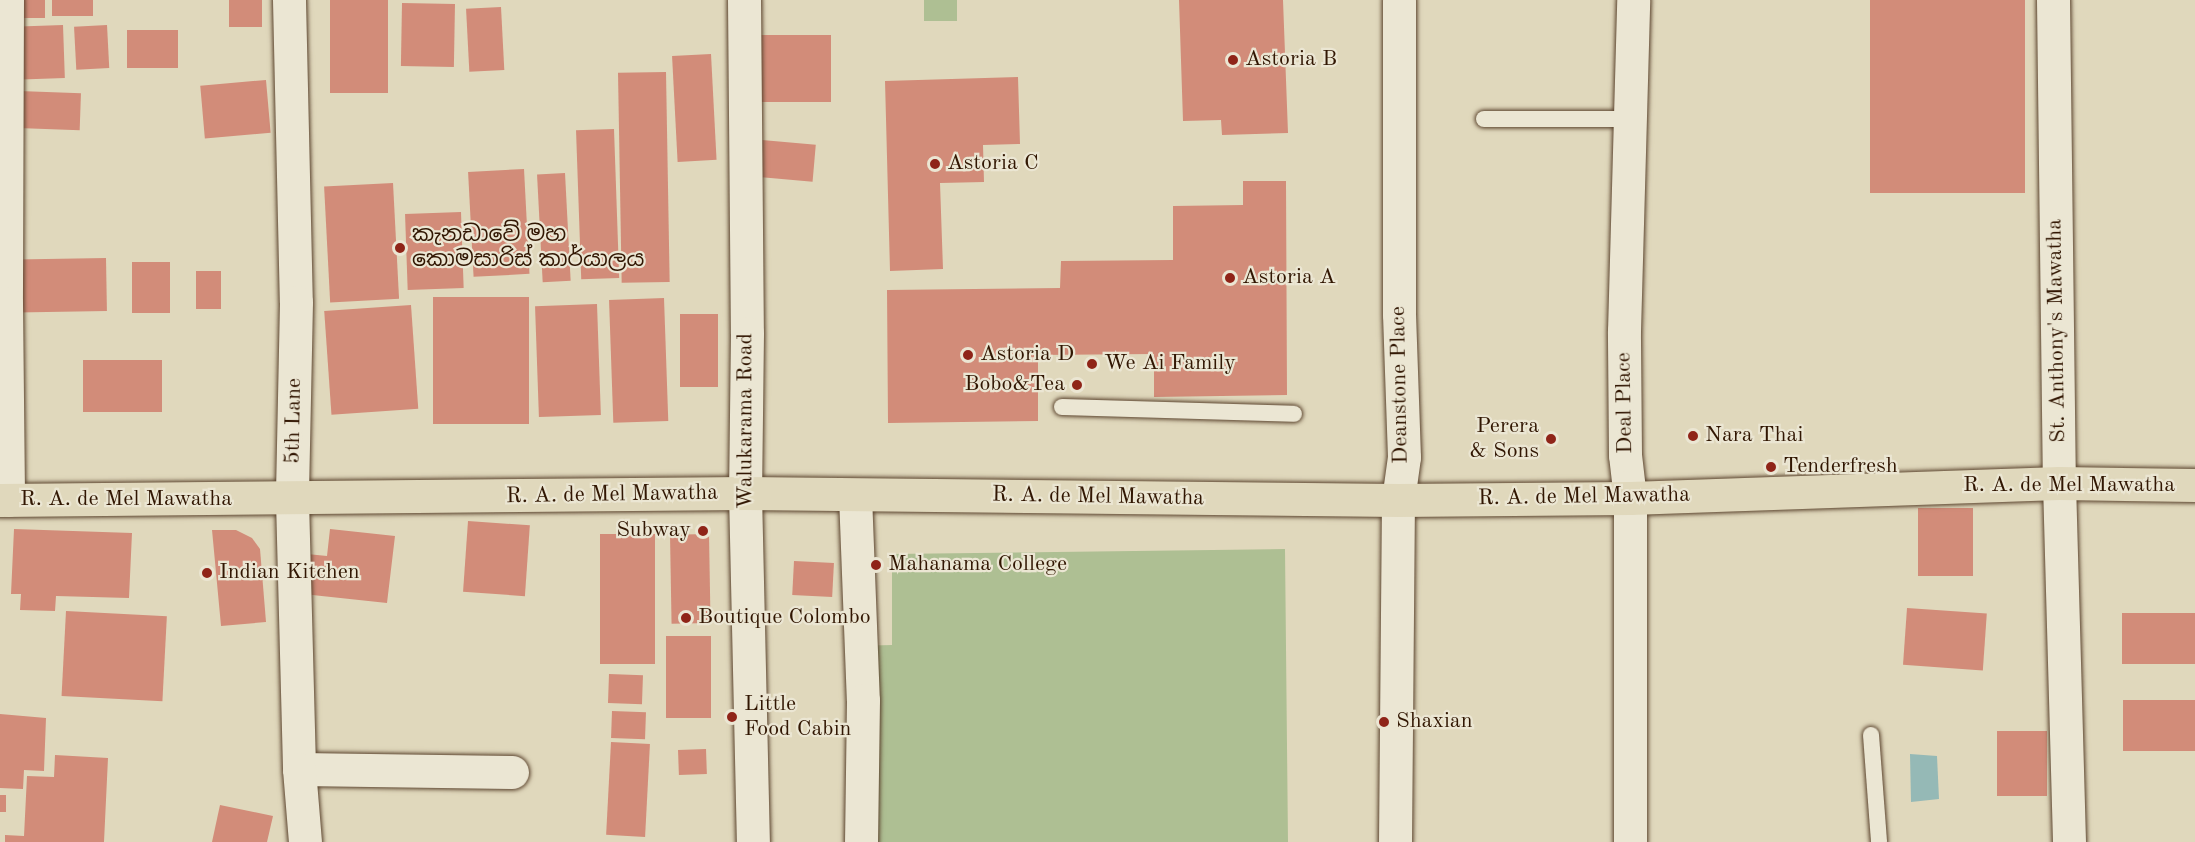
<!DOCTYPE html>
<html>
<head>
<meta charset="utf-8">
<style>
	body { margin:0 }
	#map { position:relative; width:2195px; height:842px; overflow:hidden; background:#e0d8bc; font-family:"Old Standard TT","Noto Sans Sinhala",serif }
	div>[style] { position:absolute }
	.green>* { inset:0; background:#aebf93; transform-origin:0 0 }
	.water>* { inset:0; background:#95b9b6 }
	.building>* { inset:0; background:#d28c79; transform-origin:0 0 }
	.roads { filter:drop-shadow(0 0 2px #5d4630) drop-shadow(0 0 2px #5d4630) }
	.lane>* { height:16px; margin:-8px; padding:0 8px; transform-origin:8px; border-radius:8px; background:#ebe6d3 }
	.street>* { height:33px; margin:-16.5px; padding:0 16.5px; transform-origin:16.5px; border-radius:16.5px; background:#ebe6d3 }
	.secondary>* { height:33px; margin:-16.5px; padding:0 16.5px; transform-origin:16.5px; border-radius:16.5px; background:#ebe6d3 }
	.highway>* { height:33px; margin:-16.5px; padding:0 16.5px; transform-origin:16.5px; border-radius:16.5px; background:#e0d8bc }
	.dots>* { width:16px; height:16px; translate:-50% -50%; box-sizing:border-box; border:3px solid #ebe6d3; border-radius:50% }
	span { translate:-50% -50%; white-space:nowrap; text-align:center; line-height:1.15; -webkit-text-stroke:4.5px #ebe6d3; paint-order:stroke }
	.poi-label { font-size:22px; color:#311602 }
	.left { translate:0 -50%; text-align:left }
	.right { translate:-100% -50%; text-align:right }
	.street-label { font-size:22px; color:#311602 }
</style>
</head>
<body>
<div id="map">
	<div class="green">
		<i style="left:924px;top:0;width:33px;height:21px"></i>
		<i style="clip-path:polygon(1285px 549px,1288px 842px,855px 842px,853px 646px,892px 645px,892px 554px)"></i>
	</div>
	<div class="water">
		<i style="clip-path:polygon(1910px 754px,1937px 756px,1939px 799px,1911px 802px)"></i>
	</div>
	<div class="building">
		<i style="left:12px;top:0;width:33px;height:18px"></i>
		<i style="left:52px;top:0;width:41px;height:16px"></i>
		<i style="left:229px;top:0;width:33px;height:27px"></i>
		<i style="left:330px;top:0;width:58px;height:93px"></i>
		<i style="clip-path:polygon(1179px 0,1283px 0,1288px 133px,1222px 135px,1221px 120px,1183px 121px)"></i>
		<i style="left:1870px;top:0;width:155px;height:193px"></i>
		<i style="left:402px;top:3px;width:53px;height:63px;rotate:1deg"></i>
		<i style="left:501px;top:7px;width:63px;height:35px;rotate:87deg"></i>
		<i style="left:63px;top:25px;width:53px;height:43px;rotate:88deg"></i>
		<i style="left:107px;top:25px;width:43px;height:33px;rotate:87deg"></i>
		<i style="left:178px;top:30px;width:38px;height:51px;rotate:90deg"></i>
		<i style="left:761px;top:35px;width:70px;height:67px"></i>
		<i style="left:711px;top:54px;width:106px;height:39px;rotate:87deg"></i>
		<i style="left:666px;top:72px;width:210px;height:48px;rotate:89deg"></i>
		<i style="clip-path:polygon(1018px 77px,1020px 144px,983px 145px,984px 182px,940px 183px,943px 269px,890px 271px,885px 81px)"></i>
		<i style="left:266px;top:80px;width:53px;height:66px;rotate:85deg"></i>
		<i style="left:19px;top:91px;width:62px;height:37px;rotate:2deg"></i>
		<i style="left:614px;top:129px;width:149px;height:38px;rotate:88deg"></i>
		<i style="left:761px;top:140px;width:55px;height:37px;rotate:5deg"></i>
		<i style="left:524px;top:169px;width:105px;height:56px;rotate:87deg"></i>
		<i style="left:565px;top:173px;width:108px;height:28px;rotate:87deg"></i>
		<i style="clip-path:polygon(1243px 181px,1286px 181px,1287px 395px,1154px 397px,1154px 354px,1038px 355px,1038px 421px,888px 423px,887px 290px,1060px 288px,1061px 261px,1173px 260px,1173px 206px,1243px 205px)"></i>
		<i style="left:393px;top:183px;width:116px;height:69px;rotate:87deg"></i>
		<i style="left:461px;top:212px;width:76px;height:56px;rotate:88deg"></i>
		<i style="left:106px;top:258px;width:53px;height:90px;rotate:89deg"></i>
		<i style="left:132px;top:262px;width:38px;height:51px"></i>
		<i style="left:196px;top:271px;width:25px;height:38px"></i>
		<i style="left:529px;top:297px;width:127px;height:96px;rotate:90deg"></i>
		<i style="left:664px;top:298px;width:123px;height:55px;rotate:88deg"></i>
		<i style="left:597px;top:304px;width:111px;height:62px;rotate:88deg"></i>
		<i style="left:411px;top:305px;width:104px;height:87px;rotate:86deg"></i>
		<i style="left:680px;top:314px;width:38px;height:73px"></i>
		<i style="left:83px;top:360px;width:79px;height:52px"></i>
		<i style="left:1918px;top:508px;width:55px;height:68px"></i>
		<i style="left:468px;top:521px;width:62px;height:71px;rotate:4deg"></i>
		<i style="clip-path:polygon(14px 529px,132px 533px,129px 598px,56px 596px,55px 611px,20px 610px,21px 594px,11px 594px)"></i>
		<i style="clip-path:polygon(330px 529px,395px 536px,387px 603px,303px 594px,307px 554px,327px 556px)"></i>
		<i style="clip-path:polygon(212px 530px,236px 530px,252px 538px,260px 549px,266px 622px,221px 626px)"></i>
		<i style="left:655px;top:534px;width:130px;height:55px;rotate:90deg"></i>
		<i style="left:709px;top:534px;width:89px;height:39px;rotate:89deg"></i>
		<i style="left:794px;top:561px;width:40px;height:34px;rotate:3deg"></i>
		<i style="left:1907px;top:608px;width:80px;height:57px;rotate:4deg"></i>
		<i style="left:66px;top:611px;width:101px;height:85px;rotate:3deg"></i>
		<i style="left:2122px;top:613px;width:73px;height:51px"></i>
		<i style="left:711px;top:636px;width:82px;height:45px;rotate:90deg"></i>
		<i style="left:609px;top:674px;width:34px;height:29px;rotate:2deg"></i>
		<i style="left:2123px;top:700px;width:72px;height:51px"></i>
		<i style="left:612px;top:711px;width:34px;height:27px;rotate:2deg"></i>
		<i style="clip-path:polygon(0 714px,46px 718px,44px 771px,24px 770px,23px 789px,0 788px)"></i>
		<i style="left:1997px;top:731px;width:50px;height:65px"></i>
		<i style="left:611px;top:742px;width:39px;height:93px;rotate:3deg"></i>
		<i style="left:706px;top:749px;width:25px;height:28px;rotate:88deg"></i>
		<i style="clip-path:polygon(55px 755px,108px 758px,104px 842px,5px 842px,5px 835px,24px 836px,27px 776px,54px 777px)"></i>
		<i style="left:0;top:795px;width:6px;height:17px"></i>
		<i style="clip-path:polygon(220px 805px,273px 816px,267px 842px,212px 842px)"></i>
	</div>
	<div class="roads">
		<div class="lane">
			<i style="left:1484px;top:119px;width:146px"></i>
			<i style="left:1062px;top:407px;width:232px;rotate:1.7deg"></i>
			<i style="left:1871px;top:735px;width:107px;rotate:85.7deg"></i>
		</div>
		<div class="street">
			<i style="left:7px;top:0;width:303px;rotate:90.2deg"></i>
			<i style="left:6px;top:303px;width:197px;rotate:89.4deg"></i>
			<i style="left:744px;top:0;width:333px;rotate:89.5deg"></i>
			<i style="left:747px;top:333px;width:160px;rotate:90.7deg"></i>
			<i style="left:745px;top:493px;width:349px;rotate:88.7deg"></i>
			<i style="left:855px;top:495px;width:205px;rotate:87.8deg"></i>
			<i style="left:863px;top:700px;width:142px;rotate:90.8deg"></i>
			<i style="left:299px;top:769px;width:213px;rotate:0.8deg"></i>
			<i style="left:1395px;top:842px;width:342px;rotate:-89.5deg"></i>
			<i style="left:1398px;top:500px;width:43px;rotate:-82.1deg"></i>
			<i style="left:1404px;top:457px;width:143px;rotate:-92deg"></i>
			<i style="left:1399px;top:314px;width:314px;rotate:-90deg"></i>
			<i style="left:1630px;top:842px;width:344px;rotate:-90deg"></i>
			<i style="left:1630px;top:498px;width:43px;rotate:-96.6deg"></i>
			<i style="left:1625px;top:455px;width:124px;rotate:-90.5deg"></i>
			<i style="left:1624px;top:331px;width:331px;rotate:-88.4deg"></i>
		</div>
		<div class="secondary">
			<i style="left:289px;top:0;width:302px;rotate:88.7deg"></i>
			<i style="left:296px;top:302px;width:198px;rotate:91.2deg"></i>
			<i style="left:292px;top:500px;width:269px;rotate:88.5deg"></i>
			<i style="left:299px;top:769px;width:73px;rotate:85.3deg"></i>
			<i style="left:2053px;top:0;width:483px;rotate:89.3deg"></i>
			<i style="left:2059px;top:483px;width:359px;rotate:88.4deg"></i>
		</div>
		<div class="highway">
			<i style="left:0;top:500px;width:745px;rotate:-0.54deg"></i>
			<i style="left:745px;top:493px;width:653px;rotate:0.61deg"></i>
			<i style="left:1398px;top:500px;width:232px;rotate:-0.5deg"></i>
			<i style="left:1630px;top:498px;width:429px;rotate:-2deg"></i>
			<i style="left:2059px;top:483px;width:136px;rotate:0.8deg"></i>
		</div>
	</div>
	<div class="dots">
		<i style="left:1233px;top:60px;background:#8f2418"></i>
		<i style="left:935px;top:164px;background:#8f2418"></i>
		<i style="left:400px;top:248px;background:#8f2418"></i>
		<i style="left:1230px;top:278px;background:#8f2418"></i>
		<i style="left:968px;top:355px;background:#8f2418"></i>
		<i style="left:1092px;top:364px;background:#8f2418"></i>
		<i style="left:1077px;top:385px;background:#8f2418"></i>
		<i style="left:1693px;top:436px;background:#8f2418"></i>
		<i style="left:1551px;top:439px;background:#8f2418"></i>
		<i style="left:1771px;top:467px;background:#8f2418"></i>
		<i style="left:703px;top:531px;background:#8f2418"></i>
		<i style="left:876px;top:565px;background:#8f2418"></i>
		<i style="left:207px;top:573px;background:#8f2418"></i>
		<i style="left:686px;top:618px;background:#8f2418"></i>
		<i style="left:732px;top:717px;background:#8f2418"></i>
		<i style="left:1384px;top:722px;background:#8f2418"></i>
	</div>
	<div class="poi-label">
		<span class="left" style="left:1245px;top:60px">Astoria B</span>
		<span class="left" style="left:947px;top:164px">Astoria C</span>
		<span class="left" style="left:412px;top:248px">කැනඩාවේ මහ<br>කොමසාරිස් කාර්යාලය</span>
		<span class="left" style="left:1242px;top:278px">Astoria A</span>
		<span class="left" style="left:980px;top:355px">Astoria D</span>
		<span class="left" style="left:1104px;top:364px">We Ai Family</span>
		<span class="right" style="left:1065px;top:385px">Bobo&amp;Tea</span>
		<span class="right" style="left:1539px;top:439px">Perera<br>&amp; Sons</span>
		<span class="left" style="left:1705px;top:436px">Nara Thai</span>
		<span class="left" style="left:1783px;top:467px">Tenderfresh</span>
		<span class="right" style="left:691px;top:531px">Subway</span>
		<span class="left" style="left:888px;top:565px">Mahanama College</span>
		<span class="left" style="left:219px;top:573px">Indian Kitchen</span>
		<span class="left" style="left:698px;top:618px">Boutique Colombo</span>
		<span class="left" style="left:744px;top:717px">Little<br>Food Cabin</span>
		<span class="left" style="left:1396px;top:722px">Shaxian</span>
	</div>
	<div class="street-label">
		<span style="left:2057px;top:331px;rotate:-91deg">St. Anthony's Mawatha</span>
		<span style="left:1400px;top:385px;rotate:-91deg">Deanstone Place</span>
		<span style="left:1625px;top:403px;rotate:-91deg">Deal Place</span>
		<span style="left:294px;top:421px;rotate:-89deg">5th Lane</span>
		<span style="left:746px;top:421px;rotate:-90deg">Walukarama Road</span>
		<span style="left:2069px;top:486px">R. A. de Mel Mawatha</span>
		<span style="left:612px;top:495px;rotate:-1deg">R. A. de Mel Mawatha</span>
		<span style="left:1098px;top:497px;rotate:1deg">R. A. de Mel Mawatha</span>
		<span style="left:1584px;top:497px;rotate:-1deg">R. A. de Mel Mawatha</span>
		<span style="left:126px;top:500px">R. A. de Mel Mawatha</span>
	</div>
</div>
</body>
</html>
